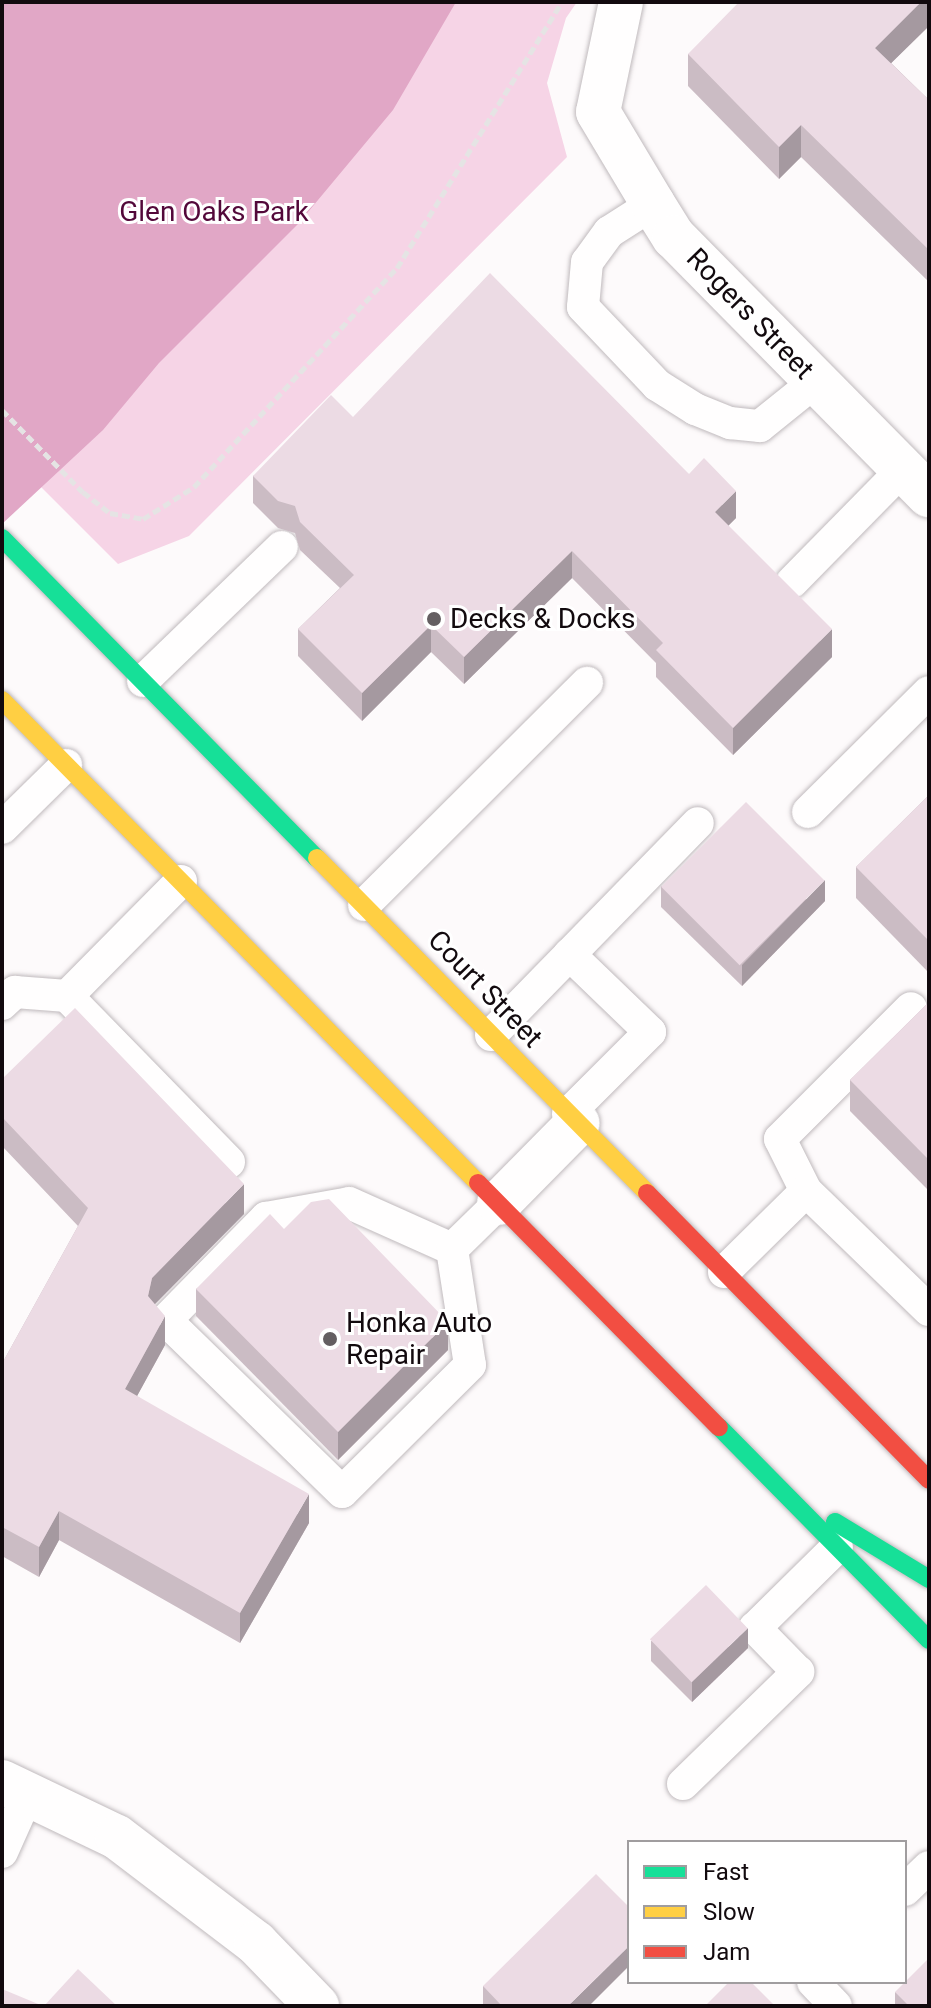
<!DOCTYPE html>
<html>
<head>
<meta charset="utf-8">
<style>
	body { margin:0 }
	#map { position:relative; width:931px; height:2008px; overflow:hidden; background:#fdfafb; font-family:Roboto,sans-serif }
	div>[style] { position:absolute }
	.green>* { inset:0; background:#f6d4e6 }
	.water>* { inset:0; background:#e1a7c6 }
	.path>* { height:5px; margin-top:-2.5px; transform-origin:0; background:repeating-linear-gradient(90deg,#e5e4e4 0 8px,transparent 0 12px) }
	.roads { filter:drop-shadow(0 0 2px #c0babd) drop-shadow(0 0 2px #c0babd) }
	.lane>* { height:32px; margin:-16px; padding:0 16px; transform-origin:16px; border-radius:16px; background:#fffefe }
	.street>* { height:44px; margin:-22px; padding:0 22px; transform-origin:22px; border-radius:22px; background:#fffefe }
	.fast>* { height:18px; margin:-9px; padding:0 9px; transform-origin:9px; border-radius:9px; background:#16e098 }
	.slow>* { height:18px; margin:-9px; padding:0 9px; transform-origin:9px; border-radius:9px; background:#ffcf43 }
	.jam>* { height:18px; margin:-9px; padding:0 9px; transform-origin:9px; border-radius:9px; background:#f24e42 }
	.wall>* { inset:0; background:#cbbcc4 }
	.shaded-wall>* { inset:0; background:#a599a0 }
	.building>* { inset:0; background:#ecdbe4; transform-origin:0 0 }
	.dots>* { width:22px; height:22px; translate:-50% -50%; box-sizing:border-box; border:4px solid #fff; border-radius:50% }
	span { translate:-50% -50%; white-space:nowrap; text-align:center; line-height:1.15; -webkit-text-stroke:6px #fff; paint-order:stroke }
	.park-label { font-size:28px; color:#53083a }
	.street-label { font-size:28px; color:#120a0e }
	.poi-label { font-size:28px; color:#120a0e }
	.left { translate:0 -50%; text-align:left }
	.frame { position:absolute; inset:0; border:4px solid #120a0e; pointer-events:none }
	.legend { position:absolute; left:627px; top:1840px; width:280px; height:144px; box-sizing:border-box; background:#fff; border:2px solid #a09d9f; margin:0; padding:10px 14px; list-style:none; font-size:24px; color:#120a0e }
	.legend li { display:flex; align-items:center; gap:16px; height:40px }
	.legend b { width:40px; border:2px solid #a09d9f }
</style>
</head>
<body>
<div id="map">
	<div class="green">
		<i style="clip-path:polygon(2px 2px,577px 2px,566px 18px,547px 83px,567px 157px,189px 536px,118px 564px,2px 448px)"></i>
	</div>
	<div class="water">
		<i style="clip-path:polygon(2px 2px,456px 2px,393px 110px,298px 224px,159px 363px,103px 430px,2px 524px)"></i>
	</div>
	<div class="path">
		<i style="left:2px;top:410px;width:115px;rotate:45.4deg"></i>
		<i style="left:83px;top:492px;width:34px;rotate:38deg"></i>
		<i style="left:110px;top:513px;width:34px;rotate:10deg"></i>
		<i style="left:143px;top:519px;width:60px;rotate:-32.1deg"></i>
		<i style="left:194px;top:487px;width:299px;rotate:-47.2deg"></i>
		<i style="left:397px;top:268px;width:313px;rotate:-58.2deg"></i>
	</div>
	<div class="roads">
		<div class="lane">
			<i style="left:653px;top:204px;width:52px;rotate:147.5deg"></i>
			<i style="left:609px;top:232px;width:37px;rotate:126deg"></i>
			<i style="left:587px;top:262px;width:45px;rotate:95.1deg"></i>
			<i style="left:583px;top:307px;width:108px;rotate:46.5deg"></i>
			<i style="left:657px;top:385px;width:45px;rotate:32.3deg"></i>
			<i style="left:695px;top:409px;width:38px;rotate:22deg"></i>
			<i style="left:730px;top:423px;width:30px;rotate:6deg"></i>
			<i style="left:760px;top:426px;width:72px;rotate:-38.8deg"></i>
			<i style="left:792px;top:582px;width:158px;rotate:-45.5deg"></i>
			<i style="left:143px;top:681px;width:193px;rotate:-44deg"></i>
			<i style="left:808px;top:812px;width:170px;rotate:-44.8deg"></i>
			<i style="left:2px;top:828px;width:90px;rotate:-44.5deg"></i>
			<i style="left:181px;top:881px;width:162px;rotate:134.7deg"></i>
			<i style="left:67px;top:996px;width:232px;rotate:45.7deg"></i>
			<i style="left:364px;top:905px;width:315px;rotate:-44.9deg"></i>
			<i style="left:2px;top:1004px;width:18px;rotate:-43deg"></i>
			<i style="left:15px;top:992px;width:52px;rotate:4.4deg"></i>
			<i style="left:491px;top:1035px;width:296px;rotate:-45.7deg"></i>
			<i style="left:568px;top:1114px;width:116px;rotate:-45deg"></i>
			<i style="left:650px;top:1032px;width:112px;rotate:-136.1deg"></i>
			<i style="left:806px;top:1191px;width:58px;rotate:-116.6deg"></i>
			<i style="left:780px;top:1139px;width:185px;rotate:-45deg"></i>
			<i style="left:349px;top:1203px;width:113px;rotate:24.1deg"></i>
			<i style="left:452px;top:1249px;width:117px;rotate:81.2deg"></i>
			<i style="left:470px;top:1365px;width:180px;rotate:135.2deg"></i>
			<i style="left:342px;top:1492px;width:246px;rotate:-135.7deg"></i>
			<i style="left:166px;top:1320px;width:143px;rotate:-45.6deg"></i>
			<i style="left:266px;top:1218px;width:84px;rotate:-10.2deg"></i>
			<i style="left:452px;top:1249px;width:66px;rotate:-44.4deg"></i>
			<i style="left:724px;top:1272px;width:115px;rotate:-44.6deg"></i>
			<i style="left:806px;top:1191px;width:171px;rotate:44.1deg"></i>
			<i style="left:683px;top:1784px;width:161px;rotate:-44.2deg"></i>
			<i style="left:798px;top:1672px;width:62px;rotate:-134.3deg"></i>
			<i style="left:755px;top:1628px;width:115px;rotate:-44.6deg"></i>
			<i style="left:2px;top:1852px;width:64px;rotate:-65.9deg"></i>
			<i style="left:905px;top:1890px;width:33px;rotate:-44deg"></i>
			<i style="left:813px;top:1982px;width:33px;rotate:46deg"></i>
		</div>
		<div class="street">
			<i style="left:621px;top:2px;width:112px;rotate:101.8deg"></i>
			<i style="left:598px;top:112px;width:107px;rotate:59.1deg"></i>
			<i style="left:653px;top:204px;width:39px;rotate:58deg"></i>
			<i style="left:674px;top:237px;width:363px;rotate:45.4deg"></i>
			<i style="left:499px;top:1203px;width:112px;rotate:-45.4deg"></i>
			<i style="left:2px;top:1782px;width:127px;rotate:25.6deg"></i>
			<i style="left:117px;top:1837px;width:175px;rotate:37.3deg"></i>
			<i style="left:256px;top:1943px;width:88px;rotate:45.9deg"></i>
		</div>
		<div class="fast">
			<i style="left:2px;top:538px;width:449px;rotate:45.5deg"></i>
			<i style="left:719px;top:1427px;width:299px;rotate:45.4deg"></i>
			<i style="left:835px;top:1522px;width:110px;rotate:31.2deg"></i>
		</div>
		<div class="slow">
			<i style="left:2px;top:700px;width:678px;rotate:45.42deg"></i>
			<i style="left:317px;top:858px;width:470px;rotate:45.4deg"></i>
		</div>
		<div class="jam">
			<i style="left:478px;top:1183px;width:343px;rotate:45.4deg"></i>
			<i style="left:647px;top:1193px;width:402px;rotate:45.5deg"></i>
		</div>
	</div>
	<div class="wall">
		<i style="clip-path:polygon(929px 2px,929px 26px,891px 63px,929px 100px,929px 282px,801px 157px,779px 179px,688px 86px,688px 54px)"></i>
		<i style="clip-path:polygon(353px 417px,689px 474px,736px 518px,728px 526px,832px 657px,733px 755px,656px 677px,656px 663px,572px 578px,464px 684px,431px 652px,362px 721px,298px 656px,298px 629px,340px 588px,300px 550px,295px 533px,278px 528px,253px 503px,253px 476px)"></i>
		<i style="clip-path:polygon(929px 795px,929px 973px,856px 898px,856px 867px)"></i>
		<i style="clip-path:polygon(661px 886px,825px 901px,742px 986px,661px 907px)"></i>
		<i style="clip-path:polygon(929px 1002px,929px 1191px,850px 1111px,850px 1080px)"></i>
		<i style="clip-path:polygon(2px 1079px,244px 1214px,155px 1304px,165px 1345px,137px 1396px,309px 1523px,240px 1643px,59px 1540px,39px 1577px,2px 1556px,2px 1359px,4px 1360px,78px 1226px,2px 1146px)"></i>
		<i style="clip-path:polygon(284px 1229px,448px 1350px,338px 1460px,196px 1316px,196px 1289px)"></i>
		<i style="clip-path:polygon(651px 1641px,748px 1648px,692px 1702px,651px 1661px)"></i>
		<i style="clip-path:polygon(483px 1986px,589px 2006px,483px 2006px)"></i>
		<i style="clip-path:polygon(895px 1992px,929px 2006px,895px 2006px)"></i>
	</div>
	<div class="shaded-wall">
		<i style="clip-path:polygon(921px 2px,929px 2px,929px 26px,875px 79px,875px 48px)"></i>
		<i style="clip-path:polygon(801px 125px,801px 157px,779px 179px,779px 147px)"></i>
		<i style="clip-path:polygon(736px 491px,736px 518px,715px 539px,715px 512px)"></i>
		<i style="clip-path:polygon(572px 551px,572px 578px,464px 684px,464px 657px)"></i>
		<i style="clip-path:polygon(431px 625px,431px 652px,362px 721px,362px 693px)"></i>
		<i style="clip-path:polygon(832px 629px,832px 657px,733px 755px,733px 728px)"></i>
		<i style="clip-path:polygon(825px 880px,825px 901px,742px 986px,742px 965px)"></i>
		<i style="clip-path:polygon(244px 1184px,244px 1214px,152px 1307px,148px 1296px,152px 1278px)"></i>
		<i style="clip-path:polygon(165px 1316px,165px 1345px,125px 1418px,125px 1389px)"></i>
		<i style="clip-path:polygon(448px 1322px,448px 1350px,338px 1460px,338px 1432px)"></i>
		<i style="clip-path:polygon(309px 1494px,309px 1523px,240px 1643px,240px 1613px)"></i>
		<i style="clip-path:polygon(59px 1511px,59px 1540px,39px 1577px,39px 1547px)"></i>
		<i style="clip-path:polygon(748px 1628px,748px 1648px,692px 1702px,692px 1682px)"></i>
		<i style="clip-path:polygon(629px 1946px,629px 1966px,589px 2006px,568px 2006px)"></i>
	</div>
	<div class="building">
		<i style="clip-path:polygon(739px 2px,921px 2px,875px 48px,929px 100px,929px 250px,801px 125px,779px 147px,688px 54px)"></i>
		<i style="clip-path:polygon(490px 273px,689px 474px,704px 458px,736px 491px,715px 512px,832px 629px,733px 728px,656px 650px,663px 643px,572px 551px,464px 657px,431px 625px,362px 693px,298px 629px,354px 575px,300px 522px,295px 506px,278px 501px,253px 476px,331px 395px,353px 417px)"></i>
		<i style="clip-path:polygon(929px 795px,929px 941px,856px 867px)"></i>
		<i style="left:746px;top:802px;width:111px;height:120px;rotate:45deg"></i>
		<i style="clip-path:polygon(929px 1002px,929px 1160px,850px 1080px)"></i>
		<i style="clip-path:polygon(75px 1008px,244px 1184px,152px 1278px,148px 1296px,165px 1316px,125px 1389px,309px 1494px,240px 1613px,59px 1511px,39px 1547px,2px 1527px,2px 1359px,4px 1360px,88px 1208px,2px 1117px,2px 1079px)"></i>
		<i style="clip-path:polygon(329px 1199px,448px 1322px,338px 1432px,196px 1289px,270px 1214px,284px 1229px,311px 1202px)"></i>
		<i style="left:706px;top:1585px;width:60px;height:78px;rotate:46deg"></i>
		<i style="clip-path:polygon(596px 1874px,629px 1907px,629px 1946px,568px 2006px,502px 2006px,483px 1986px)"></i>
		<i style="clip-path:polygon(929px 1958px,929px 2006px,909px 2006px,895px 1992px)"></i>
		<i style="clip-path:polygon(78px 1969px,117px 2006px,44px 2006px)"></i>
		<i style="clip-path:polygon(729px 1982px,751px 1982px,775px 2006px,705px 2006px)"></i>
		<i style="clip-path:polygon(2px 1989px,43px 2006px,2px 2006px)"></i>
	</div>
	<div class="dots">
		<i style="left:434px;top:619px;background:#645e61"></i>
		<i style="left:330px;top:1339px;background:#645e61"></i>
	</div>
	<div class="park-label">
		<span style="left:214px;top:212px">Glen Oaks Park</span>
	</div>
	<div class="street-label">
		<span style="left:750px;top:314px;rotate:46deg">Rogers Street</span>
		<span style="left:485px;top:989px;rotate:46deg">Court Street</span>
	</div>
	<div class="poi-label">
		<span class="left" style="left:450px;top:619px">Decks &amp; Docks</span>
		<span class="left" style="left:346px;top:1339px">Honka Auto<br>Repair</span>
	</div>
	<div class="frame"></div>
	<ul class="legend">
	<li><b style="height:10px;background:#16e098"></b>Fast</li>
	<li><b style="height:10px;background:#ffcf43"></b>Slow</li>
	<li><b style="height:10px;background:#f24e42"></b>Jam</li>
	</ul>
</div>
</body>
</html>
